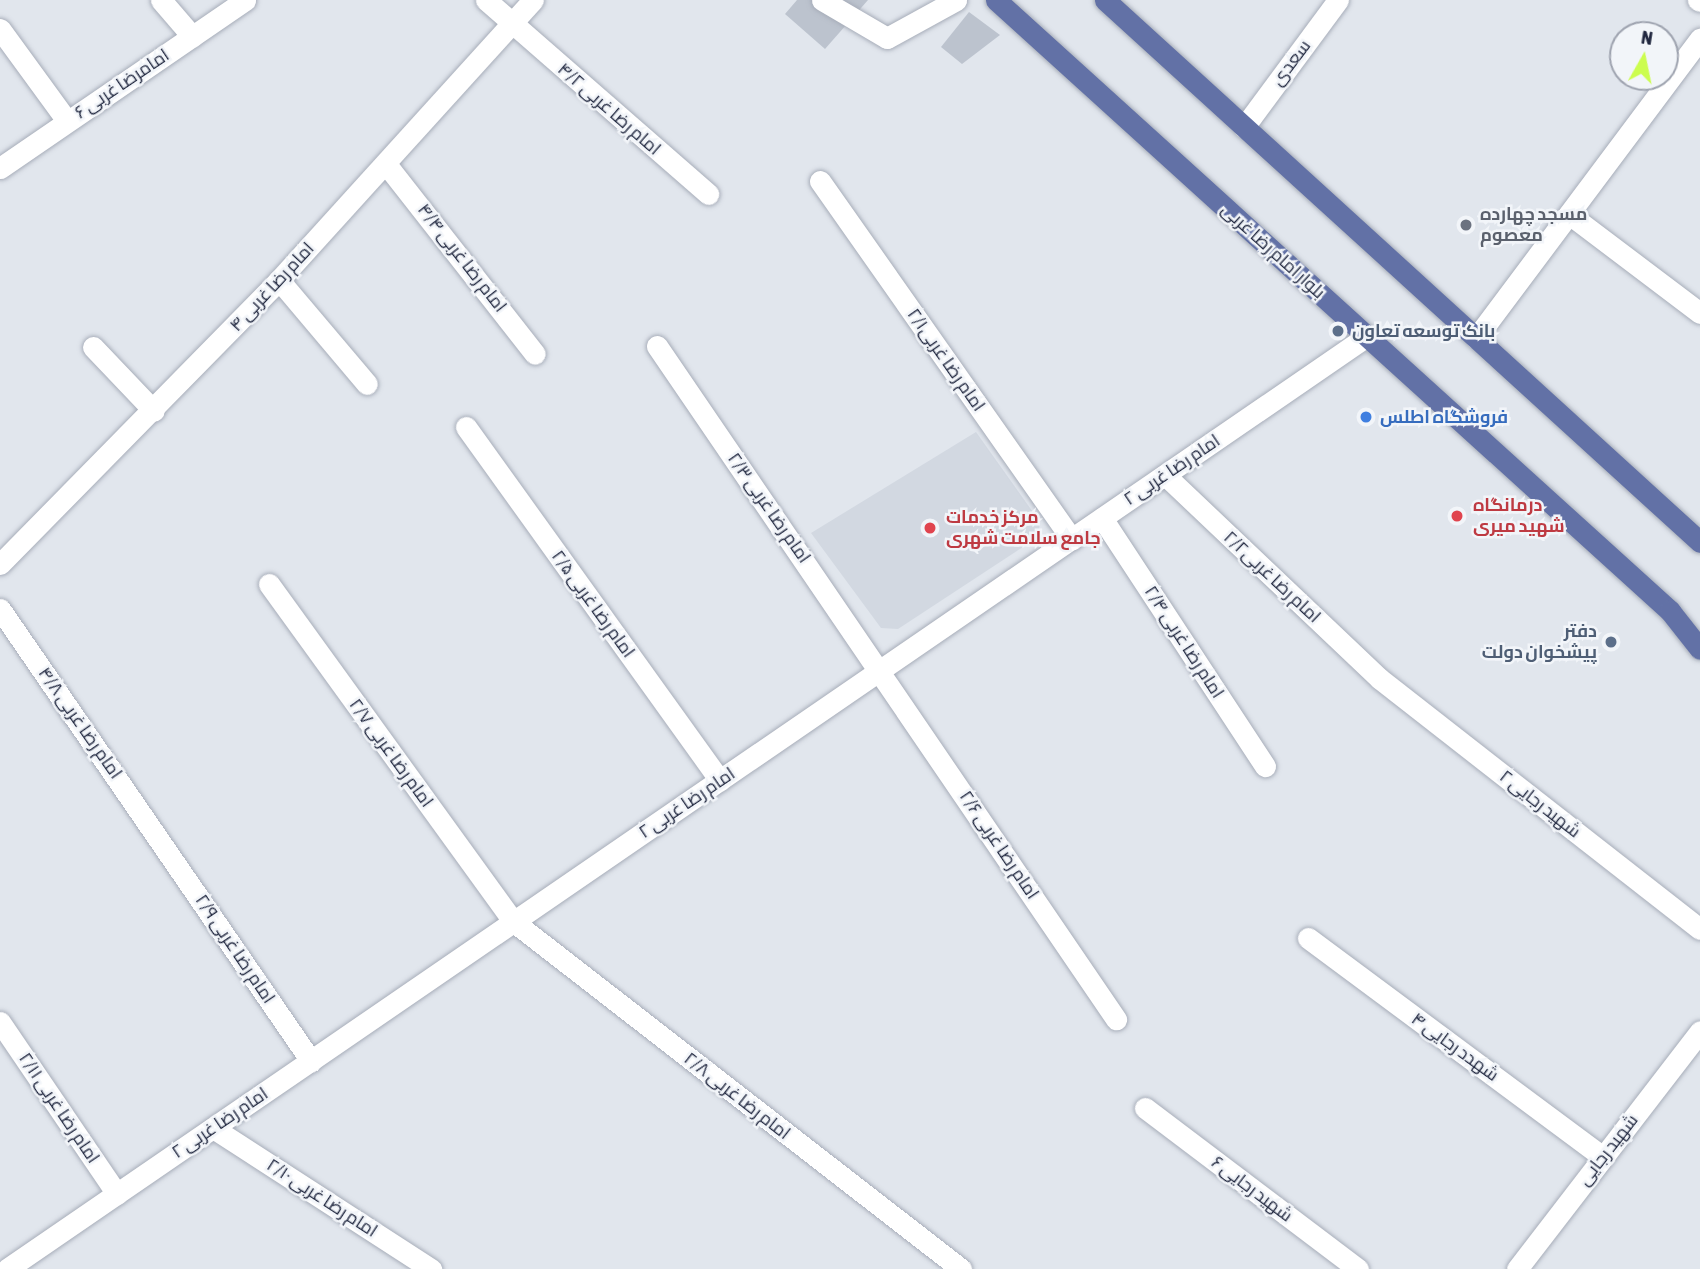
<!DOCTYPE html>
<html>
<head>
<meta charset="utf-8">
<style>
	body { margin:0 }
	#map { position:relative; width:1700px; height:1269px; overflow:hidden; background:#e1e6ed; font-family:"Asap Condensed",Cairo,sans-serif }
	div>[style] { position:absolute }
	.built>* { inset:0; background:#d2d8e1 }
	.building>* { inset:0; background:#bcc3ce }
	.roads { filter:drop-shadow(0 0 2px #a7adb9) drop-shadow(0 0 2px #a7adb9) }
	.minor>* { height:21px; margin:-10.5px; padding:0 10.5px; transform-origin:10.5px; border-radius:10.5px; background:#fff }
	.major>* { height:21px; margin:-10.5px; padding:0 10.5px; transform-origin:10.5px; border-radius:10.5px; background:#6271a6 }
	.dots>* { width:19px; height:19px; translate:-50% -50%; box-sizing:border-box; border:4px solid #f2f5f9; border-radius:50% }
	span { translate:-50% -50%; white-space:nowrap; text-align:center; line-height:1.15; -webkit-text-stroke:5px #f2f5f9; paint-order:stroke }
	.street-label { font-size:18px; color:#20273f }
	.worship-label { font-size:18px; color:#5b616d; font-weight:700 }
	.left { translate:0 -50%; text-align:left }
	.service-label { font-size:18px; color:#4e5e75; font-weight:700 }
	.right { translate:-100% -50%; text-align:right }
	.shop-label { font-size:18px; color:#366cbe; font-weight:700 }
	.health-label { font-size:18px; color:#be3a42; font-weight:700 }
	.north { position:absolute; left:1609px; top:21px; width:70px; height:70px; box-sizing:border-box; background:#f2f5f9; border:2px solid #9ea3af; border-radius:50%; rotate:9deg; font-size:19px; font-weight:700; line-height:28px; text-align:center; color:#20273f }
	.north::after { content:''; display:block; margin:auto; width:24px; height:32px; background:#ccfd4f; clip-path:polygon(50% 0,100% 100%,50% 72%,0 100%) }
</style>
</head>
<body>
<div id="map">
	<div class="built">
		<i style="clip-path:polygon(976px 432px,1040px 522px,1038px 537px,898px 629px,881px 628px,811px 533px)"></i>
	</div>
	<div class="building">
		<i style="clip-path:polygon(797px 0,868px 0,825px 49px,785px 14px)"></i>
		<i style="clip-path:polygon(969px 12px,1000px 35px,962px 64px,941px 47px)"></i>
	</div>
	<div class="roads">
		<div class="minor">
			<i style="left:161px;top:0;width:48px;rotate:49.3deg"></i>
			<i style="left:486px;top:0;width:295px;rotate:41.1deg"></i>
			<i style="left:822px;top:0;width:75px;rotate:30.3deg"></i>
			<i style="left:887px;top:38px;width:79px;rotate:-28.8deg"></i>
			<i style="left:1698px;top:0;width:2px;rotate:27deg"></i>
			<i style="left:0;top:29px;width:114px;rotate:53.9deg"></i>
			<i style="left:1244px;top:127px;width:158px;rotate:-53.5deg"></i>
			<i style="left:386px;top:164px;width:241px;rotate:51.9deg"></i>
			<i style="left:0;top:168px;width:297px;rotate:-34.4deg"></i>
			<i style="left:820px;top:181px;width:438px;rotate:54.9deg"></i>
			<i style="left:1569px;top:214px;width:164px;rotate:37.1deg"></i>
			<i style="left:279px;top:280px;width:136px;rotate:49.8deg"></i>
			<i style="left:1476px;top:338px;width:374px;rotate:-53.2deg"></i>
			<i style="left:657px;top:346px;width:815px;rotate:55.71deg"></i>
			<i style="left:93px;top:347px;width:88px;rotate:46.4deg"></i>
			<i style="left:466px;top:427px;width:435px;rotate:54.3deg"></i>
			<i style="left:1165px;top:475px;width:296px;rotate:43.5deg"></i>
			<i style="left:1380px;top:679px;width:406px;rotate:38deg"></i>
			<i style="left:1102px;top:518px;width:297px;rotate:56.7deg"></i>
			<i style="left:0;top:564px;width:398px;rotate:-45.5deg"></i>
			<i style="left:279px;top:280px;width:378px;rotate:-47.8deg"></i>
			<i style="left:269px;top:584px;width:417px;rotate:54.1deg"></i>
			<i style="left:514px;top:922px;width:566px;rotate:37.82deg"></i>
			<i style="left:0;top:609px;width:549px;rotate:55.47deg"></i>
			<i style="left:1308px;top:938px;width:366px;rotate:36.6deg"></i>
			<i style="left:0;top:1022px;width:208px;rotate:55.8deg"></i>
			<i style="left:1145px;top:1108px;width:267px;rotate:37.1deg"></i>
			<i style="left:213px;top:1128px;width:260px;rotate:32.9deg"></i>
			<i style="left:7px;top:1269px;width:1649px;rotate:-34.45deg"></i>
			<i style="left:1517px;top:1269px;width:300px;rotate:-52.4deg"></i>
		</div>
		<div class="major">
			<i style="left:996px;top:0;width:910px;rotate:42.19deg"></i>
			<i style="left:1670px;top:611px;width:48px;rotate:51.7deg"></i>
			<i style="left:1105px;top:0;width:805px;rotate:42.33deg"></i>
		</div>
	</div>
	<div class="dots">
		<i style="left:1466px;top:225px;background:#6b7280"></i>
		<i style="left:1338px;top:331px;background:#5c6f8a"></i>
		<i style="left:1366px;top:417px;background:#3f7fe0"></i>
		<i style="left:1457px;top:516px;background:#e0444e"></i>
		<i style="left:930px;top:528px;background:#e0444e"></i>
		<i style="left:1611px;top:642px;background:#5c6f8a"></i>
	</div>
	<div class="street-label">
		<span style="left:1291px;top:63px;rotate:-53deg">سعدی</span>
		<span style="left:122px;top:84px;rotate:-34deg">امامرضا غربی ۶</span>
		<span style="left:609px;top:109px;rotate:41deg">امام رضا غربی ۴/۲</span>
		<span style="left:1273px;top:251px;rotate:42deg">بلوار امام رضا غربی</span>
		<span style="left:462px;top:258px;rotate:52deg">امام رضا غربی ۴/۴</span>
		<span style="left:272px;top:287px;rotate:-47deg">امام رضا غربی ۴</span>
		<span style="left:946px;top:360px;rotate:55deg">امام رضا غربی۲/۱</span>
		<span style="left:1172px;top:470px;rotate:-34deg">امام رضا غربی ۲</span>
		<span style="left:769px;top:508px;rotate:55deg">امام رضا غربی ۲/۳</span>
		<span style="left:1272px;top:577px;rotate:43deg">امام رضا غربی۲/۲</span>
		<span style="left:593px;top:604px;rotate:54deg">امام رضا غربی ۲/۵</span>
		<span style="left:1184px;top:642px;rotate:57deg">امام رضا غربی ۲/۴</span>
		<span style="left:80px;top:723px;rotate:55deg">امام رضا غربی ۴/۸</span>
		<span style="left:391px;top:753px;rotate:54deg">امام رضا غربی ۲/۷</span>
		<span style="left:687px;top:803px;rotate:-34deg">امام رضا غربی ۲</span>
		<span style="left:1540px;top:804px;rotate:38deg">شهید رجایی ۲</span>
		<span style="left:999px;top:845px;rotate:56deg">امام رضا غربی ۲/۶</span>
		<span style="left:235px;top:949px;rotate:56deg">امام رضا غربی ۲/۹</span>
		<span style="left:1455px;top:1047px;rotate:36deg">شهدد رجایی ۴</span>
		<span style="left:737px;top:1096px;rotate:38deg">امام رضا غربی ۲/۸</span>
		<span style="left:59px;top:1108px;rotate:56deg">امام رضا غربی ۲/۱۱</span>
		<span style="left:220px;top:1123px;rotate:-34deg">امام رضا غربی ۲</span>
		<span style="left:1608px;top:1150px;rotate:-52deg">شهید رجایی</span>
		<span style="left:1252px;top:1189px;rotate:37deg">شهید رجایی ۶</span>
		<span style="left:322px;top:1198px;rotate:33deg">امام رضا غربی ۲/۱۰</span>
	</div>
	<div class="worship-label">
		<span class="left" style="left:1480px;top:225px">مسجد چهارده<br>معصوم</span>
	</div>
	<div class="service-label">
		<span class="left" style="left:1352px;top:331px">بانک توسعه تعاون</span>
		<span class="right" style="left:1597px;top:642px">دفتر<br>پیشخوان دولت</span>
	</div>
	<div class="shop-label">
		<span class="left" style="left:1380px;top:417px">فروشگاه اطلس</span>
	</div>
	<div class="health-label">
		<span class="left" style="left:1473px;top:516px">درمانگاه<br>شهید میری</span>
		<span class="left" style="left:946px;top:528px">مرکز خدمات<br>جامع سلامت شهری</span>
	</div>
	<div class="north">N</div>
</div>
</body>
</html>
